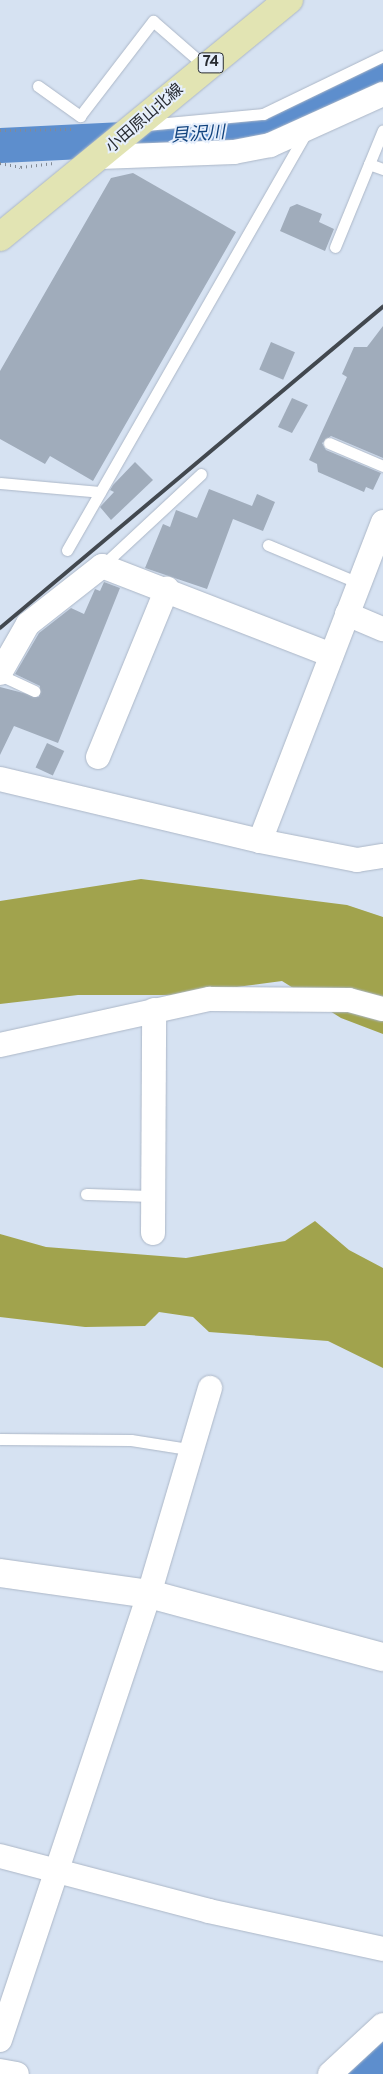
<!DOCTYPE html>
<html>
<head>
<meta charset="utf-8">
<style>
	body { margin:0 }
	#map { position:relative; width:383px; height:2074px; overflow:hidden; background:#d6e2f2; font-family:Overpass,"Noto Sans JP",sans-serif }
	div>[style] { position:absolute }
	.forest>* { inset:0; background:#a1a34d }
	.river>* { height:35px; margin:-17.5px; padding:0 17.5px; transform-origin:17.5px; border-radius:17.5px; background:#5d8ecd }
	.building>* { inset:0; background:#a0acbb; transform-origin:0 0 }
	.path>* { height:3px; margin-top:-1.5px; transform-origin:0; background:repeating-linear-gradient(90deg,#828a95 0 1px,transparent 0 5px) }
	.roads { filter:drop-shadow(0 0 1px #acb7c7) drop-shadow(0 0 1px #acb7c7) }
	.service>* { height:11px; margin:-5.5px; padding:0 5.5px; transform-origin:5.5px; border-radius:5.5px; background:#fff }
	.minor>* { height:24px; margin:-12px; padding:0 12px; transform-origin:12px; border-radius:12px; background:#fff }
	.tertiary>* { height:28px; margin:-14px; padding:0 14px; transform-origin:14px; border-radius:14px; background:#fff }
	.primary>* { height:28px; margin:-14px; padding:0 14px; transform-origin:14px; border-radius:14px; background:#e2e4b3 }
	.rail>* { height:4px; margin:-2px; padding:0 2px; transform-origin:2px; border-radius:2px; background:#42484f }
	span { translate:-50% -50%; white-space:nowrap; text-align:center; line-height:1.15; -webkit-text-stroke:4px #e6effc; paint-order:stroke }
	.shield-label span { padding:1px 4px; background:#e6effc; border:1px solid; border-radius:4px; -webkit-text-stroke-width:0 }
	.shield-label { font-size:15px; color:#282c32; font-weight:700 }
	.street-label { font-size:16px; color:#282c32 }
	.water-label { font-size:18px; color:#11437e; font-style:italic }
</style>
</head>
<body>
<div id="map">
	<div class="forest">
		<i style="clip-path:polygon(141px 879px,347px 905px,383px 917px,383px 1034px,341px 1018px,282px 981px,175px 995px,78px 995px,0 1004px,0 901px)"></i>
		<i style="clip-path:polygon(315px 1221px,349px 1250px,383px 1268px,383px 1368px,328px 1341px,209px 1332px,193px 1317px,159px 1312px,145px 1326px,85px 1327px,0 1317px,0 1234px,46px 1247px,186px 1258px,285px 1241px)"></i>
	</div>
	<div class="river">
		<i style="left:0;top:145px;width:265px;rotate:-2.8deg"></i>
		<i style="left:265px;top:132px;width:131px;rotate:-26.2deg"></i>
		<i style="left:364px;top:2074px;width:27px;rotate:-45deg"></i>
	</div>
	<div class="building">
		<i style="clip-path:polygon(133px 173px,236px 232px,93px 481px,50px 456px,45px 464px,0 439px,0 371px,111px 178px)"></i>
		<i style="clip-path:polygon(297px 204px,322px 214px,319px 222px,334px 229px,325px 251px,280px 231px,290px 207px)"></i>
		<i style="clip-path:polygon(383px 326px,383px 458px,331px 436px,322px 443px,326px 450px,381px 473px,373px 490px,366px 487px,364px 492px,318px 472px,317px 464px,309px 460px,347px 377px,342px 374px,354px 347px,367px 347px)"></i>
		<i style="left:271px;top:342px;width:26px;height:30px;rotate:23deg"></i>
		<i style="clip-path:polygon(292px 398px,308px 405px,292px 433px,278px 427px)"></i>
		<i style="clip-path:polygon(135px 462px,153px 480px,111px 520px,100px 507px,114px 492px,110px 490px,113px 485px)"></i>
		<i style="clip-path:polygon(209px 489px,252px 506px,257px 494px,275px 502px,263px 531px,233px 519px,207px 589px,145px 568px,163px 524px,170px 527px,176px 510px,197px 518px)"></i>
		<i style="clip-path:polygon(104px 582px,120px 588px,58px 743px,14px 726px,0 755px,0 687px,39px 697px,40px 686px,15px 674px,39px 633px,71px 608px,84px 614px,95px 589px,100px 591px)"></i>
		<i style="left:47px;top:743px;width:19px;height:27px;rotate:25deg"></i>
	</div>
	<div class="path">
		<i style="left:0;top:130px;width:71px;rotate:-0.8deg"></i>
		<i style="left:0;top:163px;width:21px;rotate:11deg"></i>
		<i style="left:21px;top:167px;width:33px;rotate:-7deg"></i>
	</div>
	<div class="roads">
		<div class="service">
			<i style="left:38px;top:86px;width:52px;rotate:35.5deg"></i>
			<i style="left:80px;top:116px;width:120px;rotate:-52.5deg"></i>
			<i style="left:153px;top:21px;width:70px;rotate:41deg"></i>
			<i style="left:146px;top:125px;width:118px;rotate:-5.4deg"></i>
			<i style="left:263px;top:114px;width:133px;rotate:-25.8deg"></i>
			<i style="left:369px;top:164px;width:15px;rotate:20deg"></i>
			<i style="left:335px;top:247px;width:126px;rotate:-67.7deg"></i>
			<i style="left:329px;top:443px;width:59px;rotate:23.1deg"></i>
			<i style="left:0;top:483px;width:100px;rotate:5.1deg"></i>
			<i style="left:268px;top:545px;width:99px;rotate:22.7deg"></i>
			<i style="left:67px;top:550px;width:482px;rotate:-60.2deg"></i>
			<i style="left:102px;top:566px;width:135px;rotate:-42.9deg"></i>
			<i style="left:0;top:675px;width:38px;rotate:25deg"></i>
			<i style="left:86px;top:1194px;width:67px;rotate:1.7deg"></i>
			<i style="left:0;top:1439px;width:131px;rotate:0.4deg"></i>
			<i style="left:131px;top:1440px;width:64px;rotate:9deg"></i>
		</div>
		<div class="minor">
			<i style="left:100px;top:157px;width:134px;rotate:-2.1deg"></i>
			<i style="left:234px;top:152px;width:37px;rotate:-11deg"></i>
			<i style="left:270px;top:145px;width:124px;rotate:-24.3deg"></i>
			<i style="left:347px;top:614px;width:39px;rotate:23deg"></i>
			<i style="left:0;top:673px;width:56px;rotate:-60.3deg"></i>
			<i style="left:28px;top:624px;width:94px;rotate:-38.1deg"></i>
			<i style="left:102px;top:566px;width:246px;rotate:21.2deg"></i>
			<i style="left:98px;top:757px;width:182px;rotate:-67.7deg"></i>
			<i style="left:0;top:779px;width:267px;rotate:13.4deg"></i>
			<i style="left:260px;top:841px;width:99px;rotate:11.1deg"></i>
			<i style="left:357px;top:860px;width:26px;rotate:-9deg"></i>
			<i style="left:260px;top:841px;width:342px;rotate:-68.9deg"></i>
			<i style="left:0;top:1045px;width:215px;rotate:-12.4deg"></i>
			<i style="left:210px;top:999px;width:139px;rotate:0.4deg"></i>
			<i style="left:349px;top:1000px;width:35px;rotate:15deg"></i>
			<i style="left:153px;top:1233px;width:223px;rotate:-89.7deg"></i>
			<i style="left:0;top:1856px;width:216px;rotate:14.7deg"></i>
			<i style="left:209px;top:1911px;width:178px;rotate:12.3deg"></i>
			<i style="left:0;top:2040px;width:470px;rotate:-71.5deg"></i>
			<i style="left:149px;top:1594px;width:215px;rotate:-73.5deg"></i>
			<i style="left:0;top:2071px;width:17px;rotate:10deg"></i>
			<i style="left:330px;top:2074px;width:72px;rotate:-42.8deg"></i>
		</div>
		<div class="tertiary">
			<i style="left:0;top:1573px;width:150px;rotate:8deg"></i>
			<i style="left:149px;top:1594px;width:242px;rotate:15.1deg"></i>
		</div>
		<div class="primary">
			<i style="left:0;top:237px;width:374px;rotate:-39.4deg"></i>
		</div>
	</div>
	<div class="rail">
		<i style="left:0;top:628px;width:500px;rotate:-40deg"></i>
	</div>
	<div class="shield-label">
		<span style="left:211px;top:63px">74</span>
	</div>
	<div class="street-label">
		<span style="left:145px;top:119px;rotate:-41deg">小田原山北線</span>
	</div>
	<div class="water-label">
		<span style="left:198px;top:136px;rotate:-4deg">貝沢川</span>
	</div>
</div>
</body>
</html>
